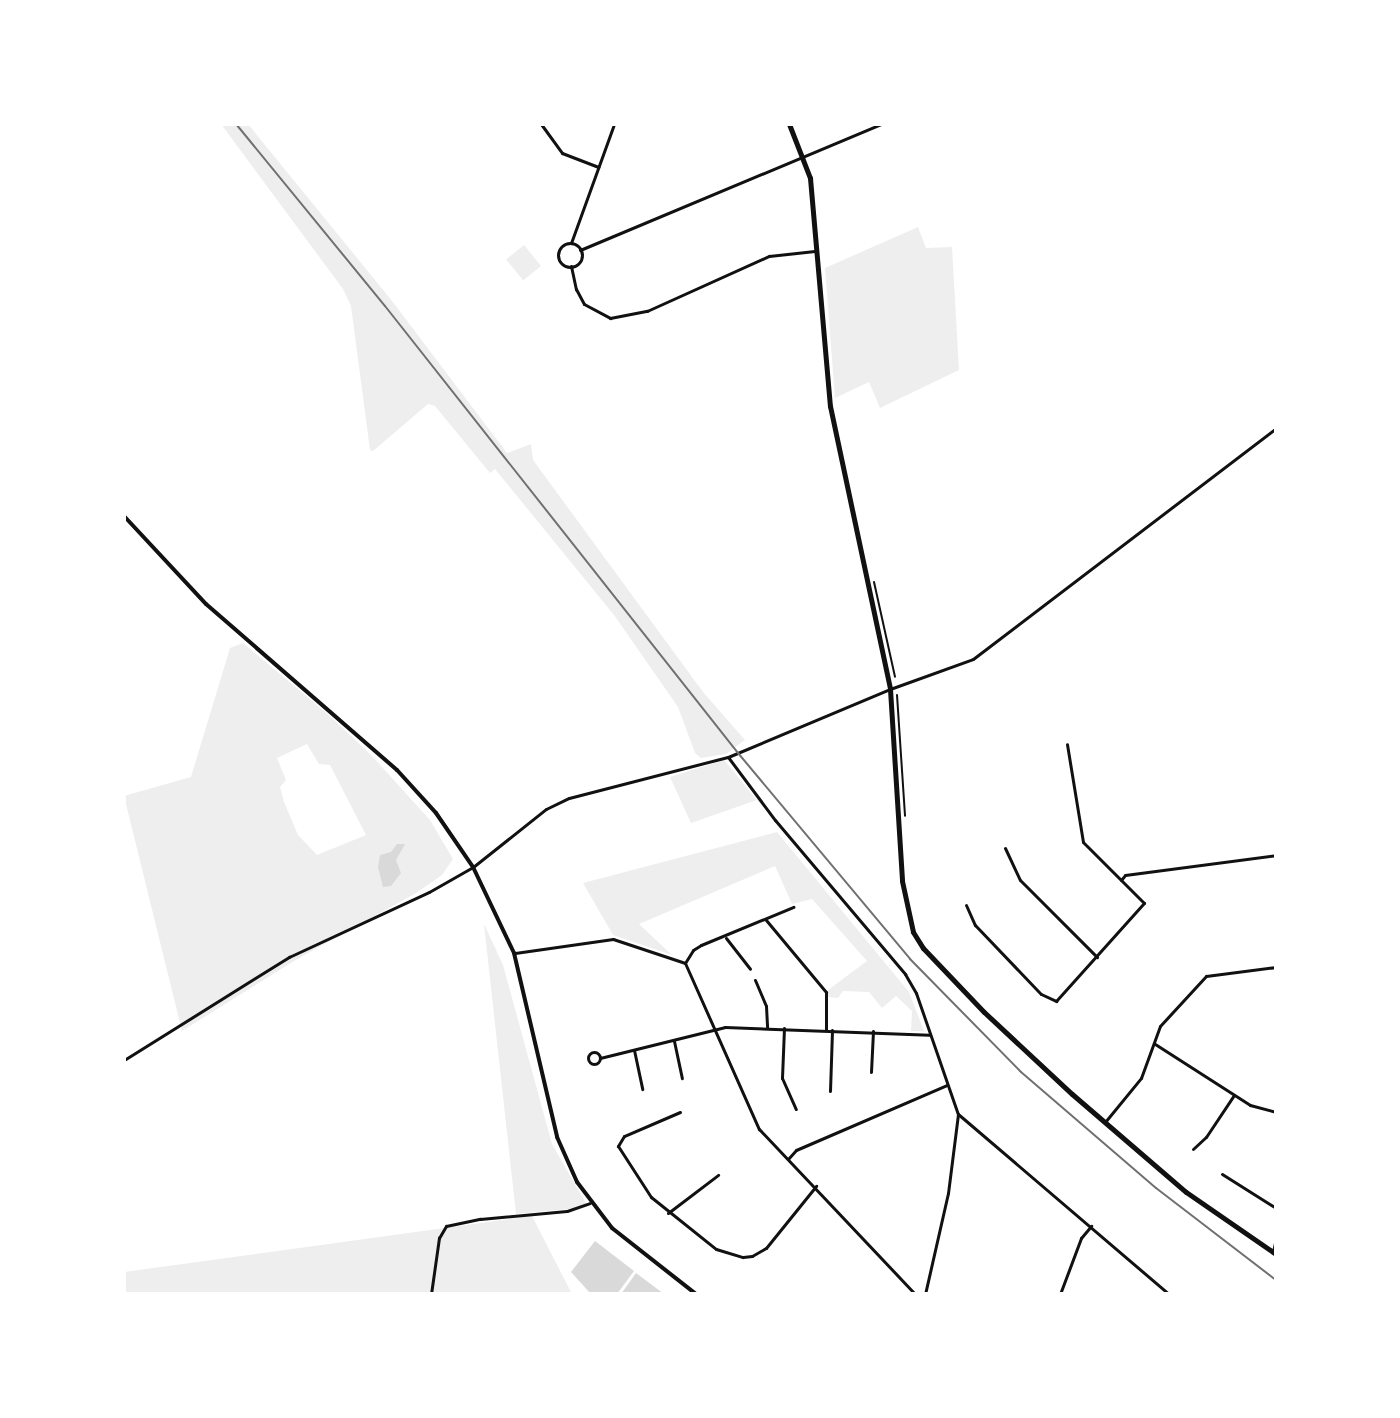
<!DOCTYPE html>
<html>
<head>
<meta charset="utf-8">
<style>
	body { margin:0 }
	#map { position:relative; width:1400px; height:1418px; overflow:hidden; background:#fff; font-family:"Open Sans",sans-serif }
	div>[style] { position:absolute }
	.green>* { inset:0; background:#eee; transform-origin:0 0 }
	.water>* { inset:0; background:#d9d9d9 }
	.path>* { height:2px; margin:-1px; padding:0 1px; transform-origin:1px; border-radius:1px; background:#111 }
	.minor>* { height:3px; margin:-1.5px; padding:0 1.5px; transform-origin:1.5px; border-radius:1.5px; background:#111 }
	.minor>.ring { margin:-1.5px; padding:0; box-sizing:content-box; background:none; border:3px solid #111; border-radius:50% }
	.tertiary>* { height:4px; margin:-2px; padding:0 2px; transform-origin:2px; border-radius:2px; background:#111 }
	.secondary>* { height:5px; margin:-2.5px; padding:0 2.5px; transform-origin:2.5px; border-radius:2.5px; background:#111 }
	.rail>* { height:2px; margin:-1px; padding:0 1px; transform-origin:1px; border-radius:1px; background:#707070 }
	span { translate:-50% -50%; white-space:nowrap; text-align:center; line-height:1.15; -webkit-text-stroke:6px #fff; paint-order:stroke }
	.frame { position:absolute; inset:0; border:126px solid #fff; pointer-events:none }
</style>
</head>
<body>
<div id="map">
	<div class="green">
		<i style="clip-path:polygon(221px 124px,248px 124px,392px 301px,507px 453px,531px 444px,533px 460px,703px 692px,745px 740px,726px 754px,701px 758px,695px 753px,678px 707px,614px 615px,495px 469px,490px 473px,435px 406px,428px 404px,373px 451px,370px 450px,351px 306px,343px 289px)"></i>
		<i style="clip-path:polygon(918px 227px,926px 248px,952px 247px,959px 370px,880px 408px,869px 382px,835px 398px,825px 268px)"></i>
		<i style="left:524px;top:245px;width:27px;height:23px;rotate:51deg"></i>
		<i style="clip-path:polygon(evenodd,243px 643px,329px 715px,371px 755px,430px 820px,453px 859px,442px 875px,416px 893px,294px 961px,182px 1031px,124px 796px,191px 777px,230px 648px,243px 643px,307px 744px,319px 764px,330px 765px,366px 835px,317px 855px,298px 835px,284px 802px,280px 787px,286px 780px,277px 758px,307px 744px)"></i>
		<i style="clip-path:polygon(724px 760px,757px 800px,691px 823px,670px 777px)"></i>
		<i style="clip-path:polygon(777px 832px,909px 992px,924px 1031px,911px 1031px,912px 1011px,896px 996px,882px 1008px,869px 992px,843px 991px,838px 998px,828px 997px,828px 990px,867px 961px,812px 899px,792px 904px,775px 866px,639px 924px,672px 955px,613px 935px,583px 883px)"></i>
		<i style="clip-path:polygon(484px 924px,503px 965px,552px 1144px,588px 1207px,516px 1214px)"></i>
		<i style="clip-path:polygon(532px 1216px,572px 1294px,124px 1294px,124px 1272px)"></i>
	</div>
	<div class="water">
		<i style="clip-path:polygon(397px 844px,405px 844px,396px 860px,401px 873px,391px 886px,383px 887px,378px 867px,380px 855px,391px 852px)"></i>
		<i style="clip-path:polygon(595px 1241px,634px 1271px,617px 1294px,591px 1294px,571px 1272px)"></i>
		<i style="clip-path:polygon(636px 1273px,664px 1294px,621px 1294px)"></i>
	</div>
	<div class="path">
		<i style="left:874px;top:582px;width:97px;rotate:77.5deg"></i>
		<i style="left:897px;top:695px;width:121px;rotate:86.2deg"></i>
	</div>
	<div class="minor">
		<i style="left:541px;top:124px;width:36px;rotate:54deg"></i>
		<i style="left:562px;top:153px;width:39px;rotate:21deg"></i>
		<i style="left:571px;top:243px;width:127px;rotate:-70.1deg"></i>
		<i class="ring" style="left:558px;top:243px;width:21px;height:21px"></i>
		<i style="left:580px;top:250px;width:326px;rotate:-22.7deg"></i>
		<i style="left:571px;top:266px;width:24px;rotate:78deg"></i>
		<i style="left:576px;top:289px;width:17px;rotate:62deg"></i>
		<i style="left:584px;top:304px;width:30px;rotate:28deg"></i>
		<i style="left:610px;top:318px;width:38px;rotate:-11deg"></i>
		<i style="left:647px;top:311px;width:134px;rotate:-24.3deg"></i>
		<i style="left:769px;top:256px;width:46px;rotate:-6.2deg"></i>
		<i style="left:728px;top:757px;width:79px;rotate:53.3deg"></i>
		<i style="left:775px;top:820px;width:202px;rotate:49.8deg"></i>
		<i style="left:905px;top:974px;width:22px;rotate:60deg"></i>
		<i style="left:916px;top:993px;width:128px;rotate:70.9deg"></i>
		<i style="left:958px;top:1114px;width:80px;rotate:97.2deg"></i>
		<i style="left:948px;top:1193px;width:104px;rotate:102.8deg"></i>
		<i style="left:1005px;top:848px;width:35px;rotate:65deg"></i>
		<i style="left:1020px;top:880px;width:109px;rotate:45deg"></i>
		<i style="left:1121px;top:880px;width:6px;rotate:-51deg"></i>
		<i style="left:1125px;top:875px;width:152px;rotate:-7.5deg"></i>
		<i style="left:966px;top:905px;width:22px;rotate:66deg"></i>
		<i style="left:975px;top:925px;width:95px;rotate:46.3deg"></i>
		<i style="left:1041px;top:994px;width:17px;rotate:25deg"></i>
		<i style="left:1056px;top:1001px;width:132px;rotate:-48.1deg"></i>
		<i style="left:1144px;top:903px;width:86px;rotate:-135deg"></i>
		<i style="left:1083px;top:842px;width:99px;rotate:-99.3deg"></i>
		<i style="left:766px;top:920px;width:94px;rotate:50.2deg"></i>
		<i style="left:826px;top:992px;width:38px;rotate:90deg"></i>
		<i style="left:726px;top:938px;width:39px;rotate:52deg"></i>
		<i style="left:515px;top:953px;width:99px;rotate:-8.1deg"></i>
		<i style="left:613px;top:939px;width:76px;rotate:18.4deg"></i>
		<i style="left:685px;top:963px;width:182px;rotate:66deg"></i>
		<i style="left:759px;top:1129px;width:227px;rotate:46.6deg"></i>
		<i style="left:685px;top:963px;width:15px;rotate:-58deg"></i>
		<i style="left:693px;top:950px;width:9px;rotate:-32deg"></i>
		<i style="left:701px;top:945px;width:100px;rotate:-22.4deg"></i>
		<i style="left:755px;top:980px;width:28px;rotate:67deg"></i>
		<i style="left:766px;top:1006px;width:21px;rotate:87deg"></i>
		<i style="left:784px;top:1028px;width:50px;rotate:92.3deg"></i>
		<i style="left:782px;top:1078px;width:34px;rotate:66deg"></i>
		<i style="left:674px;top:1041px;width:38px;rotate:78deg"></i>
		<i style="left:1155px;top:1044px;width:113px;rotate:32.7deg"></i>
		<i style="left:1250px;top:1105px;width:27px;rotate:15deg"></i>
		<i style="left:634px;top:1050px;width:40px;rotate:78deg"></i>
		<i class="ring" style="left:588px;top:1052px;width:9px;height:9px"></i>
		<i style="left:600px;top:1058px;width:129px;rotate:-13.9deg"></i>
		<i style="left:725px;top:1027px;width:204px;rotate:2.2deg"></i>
		<i style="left:124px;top:1060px;width:195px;rotate:-32deg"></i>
		<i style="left:289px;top:957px;width:154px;rotate:-24.9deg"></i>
		<i style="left:429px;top:892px;width:51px;rotate:-29.6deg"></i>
		<i style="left:473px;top:867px;width:93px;rotate:-38.5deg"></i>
		<i style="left:546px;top:809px;width:25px;rotate:-26deg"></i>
		<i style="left:569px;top:798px;width:164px;rotate:-14.5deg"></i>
		<i style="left:728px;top:757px;width:176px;rotate:-22.8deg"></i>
		<i style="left:890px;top:689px;width:88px;rotate:-19.9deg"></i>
		<i style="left:973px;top:659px;width:381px;rotate:-37.3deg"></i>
		<i style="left:871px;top:1072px;width:41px;rotate:-87.2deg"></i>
		<i style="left:830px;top:1091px;width:61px;rotate:-88.1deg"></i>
		<i style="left:680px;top:1112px;width:61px;rotate:156.8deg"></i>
		<i style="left:624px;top:1136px;width:12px;rotate:121deg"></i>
		<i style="left:618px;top:1146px;width:61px;rotate:57.1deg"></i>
		<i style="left:651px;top:1197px;width:83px;rotate:38.7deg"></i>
		<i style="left:716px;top:1249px;width:28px;rotate:17deg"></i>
		<i style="left:743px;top:1257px;width:9px;rotate:-6deg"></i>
		<i style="left:752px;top:1256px;width:16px;rotate:-30deg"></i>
		<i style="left:766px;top:1248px;width:80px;rotate:-51.1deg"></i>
		<i style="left:958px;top:1114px;width:277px;rotate:40.5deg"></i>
		<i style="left:1105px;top:1122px;width:57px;rotate:-50.7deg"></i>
		<i style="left:1141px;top:1078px;width:55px;rotate:-69.9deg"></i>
		<i style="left:1160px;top:1026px;width:68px;rotate:-47.4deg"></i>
		<i style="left:1206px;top:976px;width:71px;rotate:-7.3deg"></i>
		<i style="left:1193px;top:1149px;width:18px;rotate:-43deg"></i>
		<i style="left:1206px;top:1137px;width:50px;rotate:-56.3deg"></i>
		<i style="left:788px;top:1159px;width:12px;rotate:-48deg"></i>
		<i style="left:796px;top:1150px;width:164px;rotate:-23.3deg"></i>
		<i style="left:1222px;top:1174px;width:64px;rotate:32.2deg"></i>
		<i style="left:668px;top:1213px;width:63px;rotate:-37.2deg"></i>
		<i style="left:1273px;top:1252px;width:14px;rotate:-78deg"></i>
		<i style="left:431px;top:1294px;width:57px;rotate:-81.9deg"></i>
		<i style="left:439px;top:1238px;width:14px;rotate:-60deg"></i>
		<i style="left:446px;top:1226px;width:35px;rotate:-12deg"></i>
		<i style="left:480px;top:1219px;width:87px;rotate:-5.3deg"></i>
		<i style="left:567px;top:1211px;width:24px;rotate:-19deg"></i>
		<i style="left:1060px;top:1294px;width:60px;rotate:-69.4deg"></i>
		<i style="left:1081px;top:1238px;width:16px;rotate:-50deg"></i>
	</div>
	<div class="tertiary">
		<i style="left:124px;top:516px;width:120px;rotate:47deg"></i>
		<i style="left:206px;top:604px;width:253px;rotate:41deg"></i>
		<i style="left:397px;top:770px;width:58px;rotate:47.8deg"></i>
		<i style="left:436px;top:813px;width:65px;rotate:55.6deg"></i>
		<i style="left:473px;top:867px;width:95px;rotate:64.5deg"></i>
		<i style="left:514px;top:953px;width:189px;rotate:76.8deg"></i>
		<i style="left:557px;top:1137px;width:49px;rotate:66deg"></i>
		<i style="left:577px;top:1182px;width:58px;rotate:52.7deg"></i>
		<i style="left:612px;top:1228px;width:107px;rotate:38.2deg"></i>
	</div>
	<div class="secondary">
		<i style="left:789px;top:124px;width:58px;rotate:68.7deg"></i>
		<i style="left:810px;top:178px;width:229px;rotate:85deg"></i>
		<i style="left:830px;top:406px;width:289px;rotate:78deg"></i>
		<i style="left:890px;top:689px;width:192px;rotate:86.4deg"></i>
		<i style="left:902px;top:881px;width:52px;rotate:77.8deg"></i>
		<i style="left:913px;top:932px;width:19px;rotate:58deg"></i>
		<i style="left:923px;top:948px;width:88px;rotate:46.4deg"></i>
		<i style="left:984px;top:1012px;width:120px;rotate:43deg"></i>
		<i style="left:1072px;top:1094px;width:150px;rotate:40.7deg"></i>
		<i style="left:1186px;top:1192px;width:109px;rotate:34.6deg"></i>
	</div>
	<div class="rail">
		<i style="left:236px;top:124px;width:235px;rotate:50.7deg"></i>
		<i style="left:385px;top:306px;width:570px;rotate:51.7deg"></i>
		<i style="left:738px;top:753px;width:268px;rotate:50.1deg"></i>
		<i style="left:910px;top:959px;width:158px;rotate:45.5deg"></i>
		<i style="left:1021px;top:1072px;width:178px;rotate:40.7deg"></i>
		<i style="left:1156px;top:1188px;width:151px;rotate:37.5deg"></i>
	</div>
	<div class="frame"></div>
</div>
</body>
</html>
